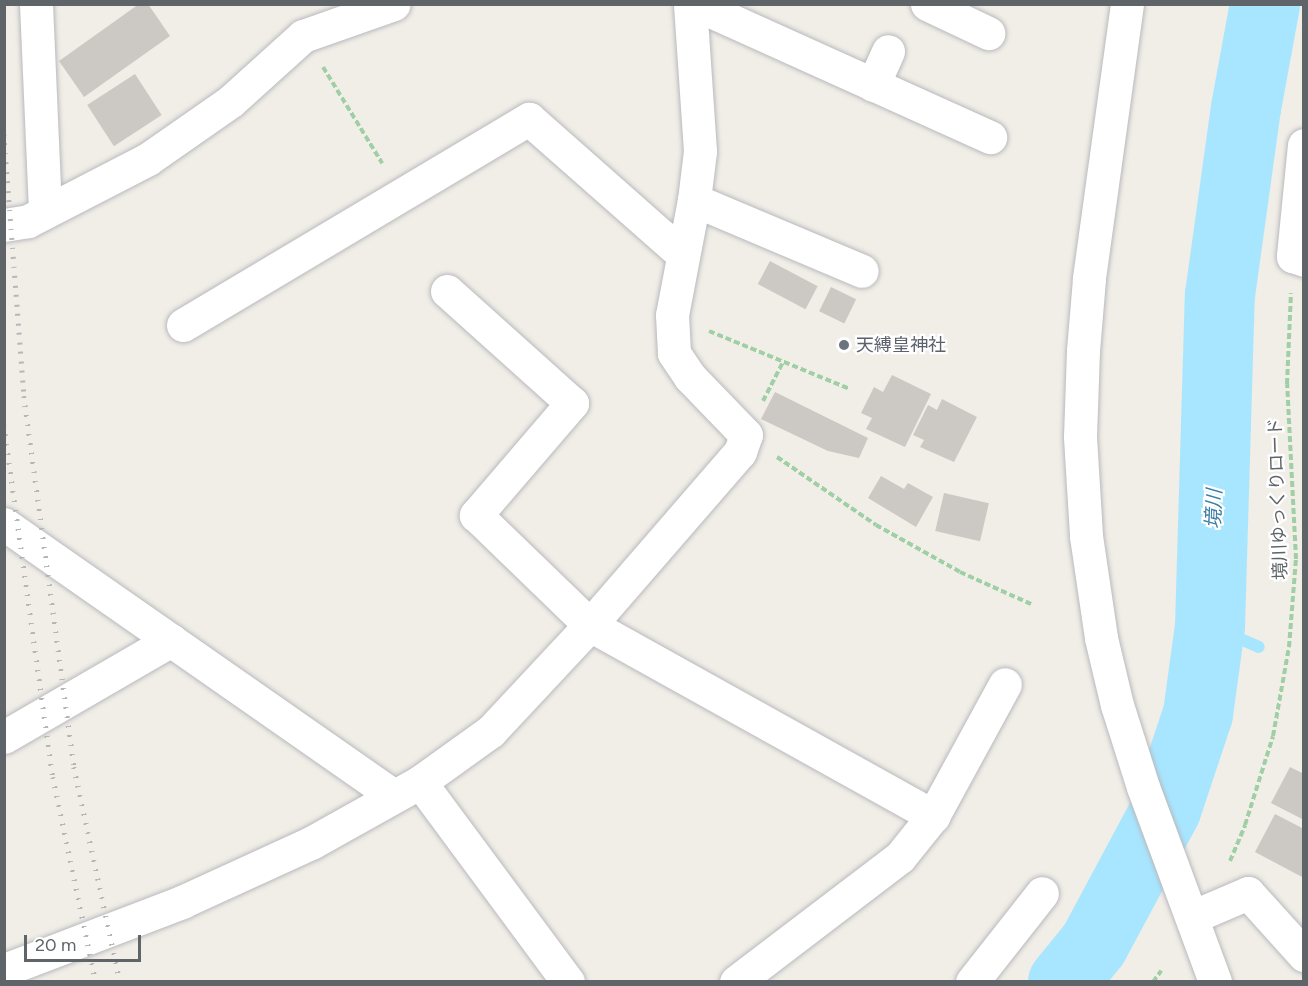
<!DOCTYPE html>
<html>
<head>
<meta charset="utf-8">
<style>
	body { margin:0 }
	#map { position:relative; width:1308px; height:986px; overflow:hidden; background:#f1ede7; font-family:Figtree,"Noto Sans JP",sans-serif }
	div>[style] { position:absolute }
	.stream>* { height:12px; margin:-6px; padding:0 6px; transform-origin:6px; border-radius:6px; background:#a8e6ff }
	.river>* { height:70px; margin:-35px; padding:0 35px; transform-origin:35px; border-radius:35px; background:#a8e6ff }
	.building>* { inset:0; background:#ccc8c3; transform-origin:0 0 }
	.path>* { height:4px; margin-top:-2px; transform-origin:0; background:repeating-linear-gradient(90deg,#9fcfa5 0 6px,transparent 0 9px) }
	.roads { filter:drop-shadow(0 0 2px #b7babd) drop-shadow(0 0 2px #b7babd) }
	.minor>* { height:33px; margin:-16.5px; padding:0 16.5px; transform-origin:16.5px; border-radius:16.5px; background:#fff }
	.rail>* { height:4.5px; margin-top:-2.25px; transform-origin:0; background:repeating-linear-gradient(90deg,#b5b6b7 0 1.5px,transparent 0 9.5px) }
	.dots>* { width:16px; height:16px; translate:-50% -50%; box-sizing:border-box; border:3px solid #fff; border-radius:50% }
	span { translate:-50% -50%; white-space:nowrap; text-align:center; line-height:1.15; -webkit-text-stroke:4.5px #fff; paint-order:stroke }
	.worship-label { font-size:18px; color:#5b616d }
	.left { translate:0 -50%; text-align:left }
	.street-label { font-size:18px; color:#5e6467 }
	.water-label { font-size:20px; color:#3b7da3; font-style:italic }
	.frame { position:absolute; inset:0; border:6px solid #5e6467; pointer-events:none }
	.scale { position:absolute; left:24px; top:935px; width:117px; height:27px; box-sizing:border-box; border:3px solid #5e6467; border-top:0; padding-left:8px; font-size:18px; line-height:21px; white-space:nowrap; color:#5e6467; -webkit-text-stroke:4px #fff; paint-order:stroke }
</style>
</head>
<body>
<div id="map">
	<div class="stream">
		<i style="left:1210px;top:626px;width:53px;rotate:23.2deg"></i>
	</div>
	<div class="river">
		<i style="left:1063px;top:982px;width:49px;rotate:-50.8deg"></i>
		<i style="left:1094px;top:944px;width:152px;rotate:-61.8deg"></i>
		<i style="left:1166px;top:810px;width:101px;rotate:-71.6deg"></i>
		<i style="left:1198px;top:714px;width:89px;rotate:-82.2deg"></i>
		<i style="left:1210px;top:626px;width:331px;rotate:-88.3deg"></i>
		<i style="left:1220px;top:295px;width:189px;rotate:-82.1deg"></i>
		<i style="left:1246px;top:108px;width:106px;rotate:-79.6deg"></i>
	</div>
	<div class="building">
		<i style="clip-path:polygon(139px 4px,148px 4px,170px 36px,84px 97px,59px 61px)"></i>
		<i style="left:135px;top:74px;width:49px;height:57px;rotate:57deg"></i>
		<i style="left:770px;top:261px;width:54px;height:26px;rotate:28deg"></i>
		<i style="left:831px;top:287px;width:28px;height:27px;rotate:26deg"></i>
		<i style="clip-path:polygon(892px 375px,931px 394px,905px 447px,866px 429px,872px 418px,861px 413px,874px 387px,883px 392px)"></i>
		<i style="clip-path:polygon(775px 392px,868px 438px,859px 458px,828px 451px,761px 419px)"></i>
		<i style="clip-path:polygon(942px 399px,977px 417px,954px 462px,920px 447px,924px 440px,913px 435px,928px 405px,937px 410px)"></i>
		<i style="clip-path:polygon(881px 476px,904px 489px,908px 483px,933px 497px,916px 527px,868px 498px)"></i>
		<i style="left:944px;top:493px;width:46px;height:39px;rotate:13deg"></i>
		<i style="clip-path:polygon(1290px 767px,1304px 774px,1304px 820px,1271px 803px)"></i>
		<i style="clip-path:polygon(1275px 814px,1304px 829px,1304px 878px,1255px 852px)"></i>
	</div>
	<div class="path">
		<i style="left:323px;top:67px;width:113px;rotate:58.4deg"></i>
		<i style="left:709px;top:331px;width:152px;rotate:22.4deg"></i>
		<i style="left:763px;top:401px;width:44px;rotate:-62.9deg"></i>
		<i style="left:777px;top:457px;width:120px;rotate:34.5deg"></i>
		<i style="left:876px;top:525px;width:96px;rotate:29.2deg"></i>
		<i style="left:960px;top:572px;width:80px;rotate:24.3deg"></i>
		<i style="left:1230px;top:861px;width:39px;rotate:-67deg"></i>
		<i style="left:1245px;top:825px;width:93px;rotate:-72.5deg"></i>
		<i style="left:1273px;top:736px;width:90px;rotate:-79.8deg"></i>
		<i style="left:1289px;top:647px;width:88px;rotate:-85.5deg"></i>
		<i style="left:1296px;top:559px;width:175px;rotate:-92.9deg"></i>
		<i style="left:1287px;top:384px;width:91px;rotate:-87.5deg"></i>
		<i style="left:1153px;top:982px;width:14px;rotate:-54deg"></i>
	</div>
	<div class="roads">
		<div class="minor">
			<i style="left:36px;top:4px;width:208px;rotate:87.5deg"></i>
			<i style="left:695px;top:4px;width:324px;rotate:24.3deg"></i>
			<i style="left:927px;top:4px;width:68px;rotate:25.4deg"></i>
			<i style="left:1127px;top:4px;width:278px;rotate:97.9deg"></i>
			<i style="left:1089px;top:279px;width:72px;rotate:94.8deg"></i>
			<i style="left:1083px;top:351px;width:86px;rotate:92deg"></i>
			<i style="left:1080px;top:437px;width:99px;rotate:86.5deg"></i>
			<i style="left:1086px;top:536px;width:103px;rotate:81.6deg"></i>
			<i style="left:1101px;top:638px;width:69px;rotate:76.6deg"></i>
			<i style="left:1117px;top:705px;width:86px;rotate:72.4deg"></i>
			<i style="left:1143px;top:787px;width:208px;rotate:69.7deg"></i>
			<i style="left:873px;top:85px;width:37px;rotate:-66deg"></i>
			<i style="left:1304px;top:145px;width:112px;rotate:95.7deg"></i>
			<i style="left:1293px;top:256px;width:12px;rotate:20deg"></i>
			<i style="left:694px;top:200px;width:182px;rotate:22.9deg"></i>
			<i style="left:4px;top:225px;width:24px;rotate:-9deg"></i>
			<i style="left:28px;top:221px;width:135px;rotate:-27.3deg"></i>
			<i style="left:148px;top:159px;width:101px;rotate:-34.9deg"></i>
			<i style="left:231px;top:101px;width:97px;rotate:-42.1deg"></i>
			<i style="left:303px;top:36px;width:96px;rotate:-19.4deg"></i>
			<i style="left:447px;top:291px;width:168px;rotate:41.9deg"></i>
			<i style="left:572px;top:403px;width:148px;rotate:130.6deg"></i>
			<i style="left:476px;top:515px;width:158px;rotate:44deg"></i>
			<i style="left:590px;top:625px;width:393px;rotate:29.1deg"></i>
			<i style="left:183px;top:325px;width:403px;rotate:-30.8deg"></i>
			<i style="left:529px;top:119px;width:204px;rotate:41.4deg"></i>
			<i style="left:4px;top:524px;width:475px;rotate:34.9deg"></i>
			<i style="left:4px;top:737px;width:193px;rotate:-30.1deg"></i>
			<i style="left:420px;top:782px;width:249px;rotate:53.5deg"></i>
			<i style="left:1192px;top:917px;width:61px;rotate:-23.2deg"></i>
			<i style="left:1248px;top:893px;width:84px;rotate:47.9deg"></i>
			<i style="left:4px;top:970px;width:191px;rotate:-20.9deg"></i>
			<i style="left:182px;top:902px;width:142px;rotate:-24.6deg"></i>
			<i style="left:311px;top:843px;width:125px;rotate:-29.2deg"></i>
			<i style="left:420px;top:782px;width:87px;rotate:-35.7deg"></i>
			<i style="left:491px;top:731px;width:145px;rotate:-47deg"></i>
			<i style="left:590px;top:625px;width:229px;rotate:-49.1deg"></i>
			<i style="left:740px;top:452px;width:18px;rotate:-71deg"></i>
			<i style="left:746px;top:435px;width:81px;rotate:-134deg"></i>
			<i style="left:690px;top:377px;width:29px;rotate:-124deg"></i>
			<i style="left:674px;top:353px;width:38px;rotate:-93deg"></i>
			<i style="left:672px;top:315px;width:117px;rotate:-79.2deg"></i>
			<i style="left:694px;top:200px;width:49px;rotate:-83deg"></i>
			<i style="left:700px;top:151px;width:147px;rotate:-93.9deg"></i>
			<i style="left:736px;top:982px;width:206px;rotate:-37.3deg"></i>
			<i style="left:900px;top:857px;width:53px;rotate:-51.2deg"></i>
			<i style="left:933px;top:816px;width:150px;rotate:-61.4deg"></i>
			<i style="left:972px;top:982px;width:113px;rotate:-51.8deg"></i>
		</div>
	</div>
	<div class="rail">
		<i style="left:4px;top:134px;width:263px;rotate:85.6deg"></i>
		<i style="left:24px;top:396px;width:374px;rotate:82.3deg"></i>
		<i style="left:74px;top:767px;width:220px;rotate:77.9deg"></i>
		<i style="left:4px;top:425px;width:355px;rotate:82.1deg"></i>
		<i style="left:53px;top:777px;width:209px;rotate:78.2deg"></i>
	</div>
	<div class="dots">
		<i style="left:844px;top:345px;background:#6b7280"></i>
	</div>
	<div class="worship-label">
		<span class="left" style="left:856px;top:345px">天縛皇神社</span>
	</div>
	<div class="street-label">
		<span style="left:1278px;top:499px;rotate:-92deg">境川ゆっくりロード</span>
	</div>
	<div class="water-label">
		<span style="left:1214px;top:509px;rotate:-88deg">境川</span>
	</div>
	<div class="frame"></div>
	<div class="scale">20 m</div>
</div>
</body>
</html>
